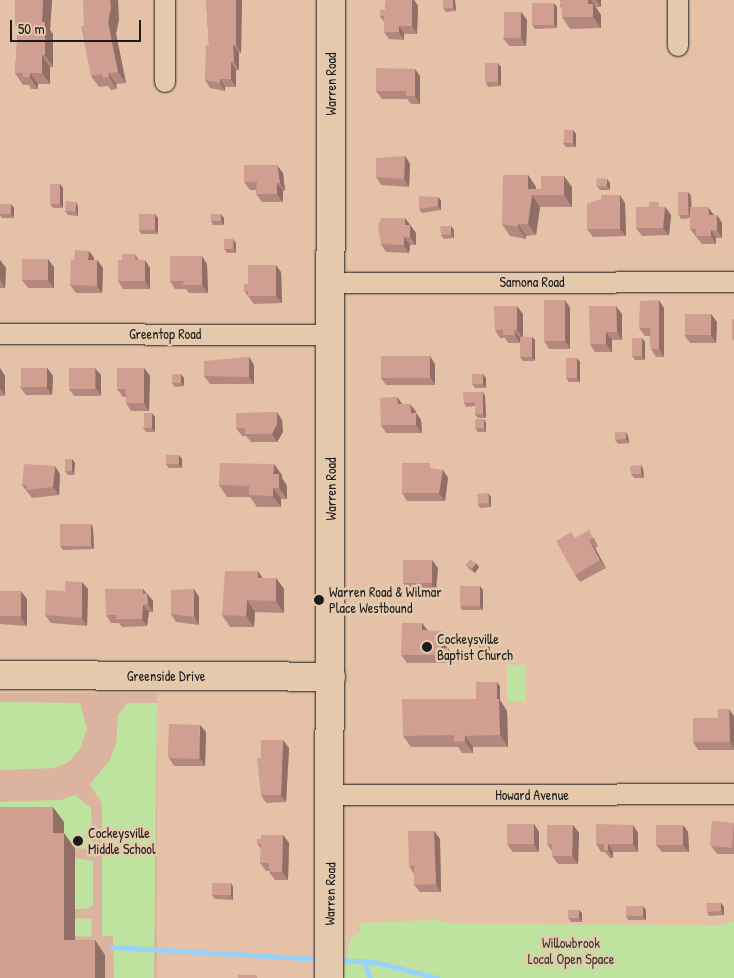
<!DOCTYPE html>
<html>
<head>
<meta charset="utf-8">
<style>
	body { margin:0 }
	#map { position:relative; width:734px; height:978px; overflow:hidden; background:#e5c1a8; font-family:"Patrick Hand",sans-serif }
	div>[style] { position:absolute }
	.built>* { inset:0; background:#dbb39e; transform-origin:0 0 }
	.green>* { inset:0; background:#bee39e; transform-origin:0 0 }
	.stream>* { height:5px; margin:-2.5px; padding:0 2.5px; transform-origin:2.5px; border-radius:2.5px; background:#99d2f9 }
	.roads { filter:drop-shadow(0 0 1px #1c1c1c) drop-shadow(0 0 1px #1c1c1c) }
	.street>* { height:20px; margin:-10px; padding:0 10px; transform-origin:10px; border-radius:10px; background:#e5c9ac }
	.secondary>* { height:28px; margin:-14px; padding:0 14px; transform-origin:14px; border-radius:14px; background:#e5c9ac }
	.wall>* { inset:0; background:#b4887e }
	.shaded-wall>* { inset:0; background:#926f66 }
	.building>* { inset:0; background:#d19e92; transform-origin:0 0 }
	.dots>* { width:14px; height:14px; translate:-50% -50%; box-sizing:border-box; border:2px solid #e5c9ac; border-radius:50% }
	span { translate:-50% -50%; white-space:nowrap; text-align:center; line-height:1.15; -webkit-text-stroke:5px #e5c9ac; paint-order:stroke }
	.street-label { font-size:14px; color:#1c1c1c }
	.poi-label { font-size:14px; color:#1c1c1c }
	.left { translate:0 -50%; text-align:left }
	.park-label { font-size:14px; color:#343a30 }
	.scale { position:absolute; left:10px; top:20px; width:131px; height:22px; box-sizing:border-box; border:2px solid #1c1c1c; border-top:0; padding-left:6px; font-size:15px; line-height:18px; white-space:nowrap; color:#1c1c1c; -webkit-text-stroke:4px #e5c9ac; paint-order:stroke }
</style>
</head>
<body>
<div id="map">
	<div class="built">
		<i style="left:0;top:693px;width:157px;height:285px"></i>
	</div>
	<div class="green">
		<i style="left:507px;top:665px;width:19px;height:36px"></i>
		<i style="clip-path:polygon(0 702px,80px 703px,87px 729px,80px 749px,69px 762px,55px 768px,0 770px)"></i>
		<i style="clip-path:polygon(127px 703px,157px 703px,154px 978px,114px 978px,113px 936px,102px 936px,102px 812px,101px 802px,90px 784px,110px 760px,116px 744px,118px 715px)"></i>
		<i style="clip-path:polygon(75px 795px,91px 808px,93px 849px,64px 848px,64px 822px,0 822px,0 802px,61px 800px)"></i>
		<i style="clip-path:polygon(75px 858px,93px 861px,93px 905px,88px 909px,75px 909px)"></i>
		<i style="left:75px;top:918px;width:17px;height:18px;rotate:3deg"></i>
		<i style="clip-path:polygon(437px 920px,451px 924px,723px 925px,734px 921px,734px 978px,343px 978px,350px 939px,360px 933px,360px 923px)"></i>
	</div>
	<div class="stream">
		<i style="left:112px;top:947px;width:209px;rotate:3.3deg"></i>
		<i style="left:337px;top:960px;width:38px;rotate:3deg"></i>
		<i style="left:375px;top:962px;width:64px;rotate:14.5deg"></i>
		<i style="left:364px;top:961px;width:18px;rotate:71deg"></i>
	</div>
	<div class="roads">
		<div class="street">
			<i style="left:165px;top:0;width:82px;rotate:90deg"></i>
			<i style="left:678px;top:46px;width:46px;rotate:-90deg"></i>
			<i style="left:330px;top:283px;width:404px;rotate:-0.1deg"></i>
			<i style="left:0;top:334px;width:331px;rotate:0.2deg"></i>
			<i style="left:331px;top:795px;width:403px;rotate:-0.1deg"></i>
		</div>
		<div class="secondary">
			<i style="left:0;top:675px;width:331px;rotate:0.3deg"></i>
			<i style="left:329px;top:978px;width:978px;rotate:-89.88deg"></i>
		</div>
	</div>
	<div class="wall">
		<i style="clip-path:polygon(15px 0,52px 0,50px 30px,53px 34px,53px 67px,50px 67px,50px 84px,38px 84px,38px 89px,31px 89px,29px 85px,23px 85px,15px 73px,18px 28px,15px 24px)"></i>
		<i style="clip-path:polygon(206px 0,242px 0,241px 53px,239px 53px,239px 70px,236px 70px,236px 87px,225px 87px,225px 91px,210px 88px,205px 80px,209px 45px)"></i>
		<i style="clip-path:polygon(386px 0,414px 0,418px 6px,417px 34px,404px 34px,404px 40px,389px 39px,384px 32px,384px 22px,380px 16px,385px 10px)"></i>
		<i style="clip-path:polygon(443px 0,455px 0,456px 11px,446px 12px,443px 8px)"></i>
		<i style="clip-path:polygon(560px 0,601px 0,601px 7px,596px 7px,601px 15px,601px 28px,570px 29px,562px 17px,562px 9px,560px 5px)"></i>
		<i style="clip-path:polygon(554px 3px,557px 7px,557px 28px,535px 29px,532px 25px)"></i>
		<i style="clip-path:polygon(521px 12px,527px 20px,526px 46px,509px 46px,503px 38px)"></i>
		<i style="clip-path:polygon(119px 19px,116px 34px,126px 83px,116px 84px,117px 89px,111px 90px,108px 86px,99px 87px,91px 76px)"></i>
		<i style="clip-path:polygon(501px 67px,501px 86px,488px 87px,486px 83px)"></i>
		<i style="clip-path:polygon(420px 76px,420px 104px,411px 104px,407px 99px,382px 99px,376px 91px)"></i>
		<i style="clip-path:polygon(573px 130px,576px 134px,576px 147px,566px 147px,563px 143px)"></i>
		<i style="clip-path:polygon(405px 156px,410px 164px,409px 187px,381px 185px,376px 177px)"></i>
		<i style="clip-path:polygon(283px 173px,285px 191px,283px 191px,283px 202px,262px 202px,256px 194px,256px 190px,250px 190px,244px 182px)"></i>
		<i style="clip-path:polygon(528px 175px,536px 187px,536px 189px,572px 187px,572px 207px,540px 207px,536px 235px,526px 236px,526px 239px,510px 236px,502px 224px)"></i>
		<i style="clip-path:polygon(610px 183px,610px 190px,600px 190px,597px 186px)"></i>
		<i style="clip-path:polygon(60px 184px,63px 188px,63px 208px,53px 208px,50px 204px)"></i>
		<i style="clip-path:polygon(688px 192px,691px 196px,691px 207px,714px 215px,717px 215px,722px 223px,722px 238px,716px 238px,716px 244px,702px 244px,690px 229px,690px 218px,681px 219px,679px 215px)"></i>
		<i style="clip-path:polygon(438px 197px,441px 201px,441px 210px,422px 213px,419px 209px)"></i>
		<i style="clip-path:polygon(625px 203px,626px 236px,593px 237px,587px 229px)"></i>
		<i style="clip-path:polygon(0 204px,14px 208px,14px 218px,2px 218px,0 215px)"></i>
		<i style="clip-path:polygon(78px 206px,78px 216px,68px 215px,65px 211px)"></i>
		<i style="clip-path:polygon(665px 207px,671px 215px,669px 235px,642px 236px,636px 228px)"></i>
		<i style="clip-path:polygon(158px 218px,158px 234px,141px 234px,139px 230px)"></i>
		<i style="clip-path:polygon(224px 218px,224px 225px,213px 225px,211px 221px)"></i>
		<i style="clip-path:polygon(405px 218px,416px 233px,416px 245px,410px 245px,409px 253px,386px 252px,381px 244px)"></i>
		<i style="clip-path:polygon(451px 226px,454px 230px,454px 238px,444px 239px,441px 235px)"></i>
		<i style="clip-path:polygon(236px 243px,236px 253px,227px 253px,224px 249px)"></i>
		<i style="clip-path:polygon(89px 251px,94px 258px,94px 260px,97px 260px,103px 268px,102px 293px,76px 293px,70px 285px,74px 260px)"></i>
		<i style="clip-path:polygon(135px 254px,139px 260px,150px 268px,150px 289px,123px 289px,118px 281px,122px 260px)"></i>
		<i style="clip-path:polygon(0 260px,6px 268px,5px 288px,0 288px)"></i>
		<i style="clip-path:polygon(207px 264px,208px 293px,189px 293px,186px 289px,175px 289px,170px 281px)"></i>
		<i style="clip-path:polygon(54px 267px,54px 288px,28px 288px,22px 280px)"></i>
		<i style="clip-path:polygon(281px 272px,282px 303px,254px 304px,244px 291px,248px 284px)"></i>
		<i style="clip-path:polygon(565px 300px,570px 308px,570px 349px,549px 349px,544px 341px)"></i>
		<i style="clip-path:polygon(664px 308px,664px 357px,656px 357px,651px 349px,650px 336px,645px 336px,639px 328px)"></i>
		<i style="clip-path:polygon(523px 314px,523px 337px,532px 337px,535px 340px,535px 361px,523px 361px,520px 357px,520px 343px,508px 343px,505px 338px,500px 338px,495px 330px)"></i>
		<i style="clip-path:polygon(622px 314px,622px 340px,612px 340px,612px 352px,595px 352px,590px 344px)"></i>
		<i style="clip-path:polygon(711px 314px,717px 322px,716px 343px,690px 343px,684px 335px)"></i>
		<i style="clip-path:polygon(642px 338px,645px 342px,645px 360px,635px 360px,632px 356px)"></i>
		<i style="clip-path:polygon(249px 357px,254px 365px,254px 384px,210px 384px,204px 376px)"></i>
		<i style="clip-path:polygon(580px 362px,580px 382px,569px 382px,566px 378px)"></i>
		<i style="clip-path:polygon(435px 364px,435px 385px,386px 385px,381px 378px)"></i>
		<i style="clip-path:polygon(0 368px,5px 376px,5px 396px,0 396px,0 400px)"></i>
		<i style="clip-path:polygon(47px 368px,53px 376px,52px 395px,26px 395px,20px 387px)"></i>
		<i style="clip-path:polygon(144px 368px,150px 376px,149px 411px,131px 411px,126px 403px,126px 397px,123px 397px,117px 389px)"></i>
		<i style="clip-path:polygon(101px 375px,101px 396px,74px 396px,69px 389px)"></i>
		<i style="clip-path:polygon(184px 378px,184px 386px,175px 387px,172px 383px)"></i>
		<i style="clip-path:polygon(486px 378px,486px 388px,475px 388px,472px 384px)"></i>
		<i style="clip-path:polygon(485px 396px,486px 418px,478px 418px,475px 414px,475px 406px,466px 407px,464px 403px)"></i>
		<i style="clip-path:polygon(397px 397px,402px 404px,410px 404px,416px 411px,416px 413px,421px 420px,422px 433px,386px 433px,381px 425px)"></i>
		<i style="clip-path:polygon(155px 417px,155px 432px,146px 432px,143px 428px)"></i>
		<i style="clip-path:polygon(282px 420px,283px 432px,277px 442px,251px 442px,246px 436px,242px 436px,236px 428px)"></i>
		<i style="clip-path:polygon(486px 423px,486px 432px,478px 432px,475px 428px)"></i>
		<i style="clip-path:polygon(628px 436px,629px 443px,618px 444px,615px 440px)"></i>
		<i style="clip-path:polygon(72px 459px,75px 463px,74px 475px,68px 475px,65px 471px)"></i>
		<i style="clip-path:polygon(182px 459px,182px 468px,169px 468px,166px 464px)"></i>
		<i style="clip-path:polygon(643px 469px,644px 478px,634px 478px,631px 474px)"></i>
		<i style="clip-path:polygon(443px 470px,448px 478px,445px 501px,407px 501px,402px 493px)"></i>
		<i style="clip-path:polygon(60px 474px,59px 495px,32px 498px,22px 485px)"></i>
		<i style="clip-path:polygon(282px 475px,282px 478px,287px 486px,287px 499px,281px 499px,281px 507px,257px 507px,250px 497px,227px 497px,219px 485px)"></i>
		<i style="clip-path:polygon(491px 497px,491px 507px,480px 508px,478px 504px)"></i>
		<i style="clip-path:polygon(91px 524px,93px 528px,94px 549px,63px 550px,60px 546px)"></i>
		<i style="clip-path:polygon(575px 538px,594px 538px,598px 546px,595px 548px,606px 568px,580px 582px,575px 575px)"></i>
		<i style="clip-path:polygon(466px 565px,479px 567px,475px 573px,469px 569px)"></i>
		<i style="clip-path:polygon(438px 568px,436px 591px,408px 591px,403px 583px)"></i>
		<i style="clip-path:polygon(263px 578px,276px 578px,284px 589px,284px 613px,255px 612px,254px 627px,230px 627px,222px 615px)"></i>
		<i style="clip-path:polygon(88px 589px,87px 626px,51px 623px,45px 615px,65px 591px)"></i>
		<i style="clip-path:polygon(194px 589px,199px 597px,199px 625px,176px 622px,171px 614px)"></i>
		<i style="clip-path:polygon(483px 590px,483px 610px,462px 610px,460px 606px)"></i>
		<i style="clip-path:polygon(0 591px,27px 599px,27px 626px,0 624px)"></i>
		<i style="clip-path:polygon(147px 593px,153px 601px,153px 612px,149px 612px,147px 626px,122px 627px,119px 623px,111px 623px,106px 615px)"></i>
		<i style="clip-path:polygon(427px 631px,441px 631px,447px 638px,447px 648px,448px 648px,453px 656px,453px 663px,407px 663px,401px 655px)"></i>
		<i style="clip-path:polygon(490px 647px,490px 659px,482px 658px,479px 654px)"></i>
		<i style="clip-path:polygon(500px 686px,500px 700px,507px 711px,508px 747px,473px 747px,473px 753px,462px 753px,458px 747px,411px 747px,403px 736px,476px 699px)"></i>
		<i style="clip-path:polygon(734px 716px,734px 750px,698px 750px,693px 742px,718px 718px)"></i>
		<i style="clip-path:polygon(206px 732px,205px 766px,174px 766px,169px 758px)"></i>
		<i style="clip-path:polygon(289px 748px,286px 802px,266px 803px,261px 795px,261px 758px)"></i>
		<i style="clip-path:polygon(734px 823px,734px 854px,717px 854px,711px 846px)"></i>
		<i style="clip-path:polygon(534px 824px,539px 832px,539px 852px,513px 852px,507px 844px)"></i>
		<i style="clip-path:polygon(573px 825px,579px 833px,578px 864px,558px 864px,552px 856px,552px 851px,547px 844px)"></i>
		<i style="clip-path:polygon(633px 825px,638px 833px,638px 852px,613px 852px,613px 858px,610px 858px,605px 852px,601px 852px,596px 844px)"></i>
		<i style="clip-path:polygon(683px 825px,688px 832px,689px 852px,662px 852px,656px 845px)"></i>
		<i style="clip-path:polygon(434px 831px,440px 839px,441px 892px,420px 892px,414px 885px,414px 874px,409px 866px)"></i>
		<i style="clip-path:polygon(283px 835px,289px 843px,288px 880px,275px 880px,269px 872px,269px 871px,266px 871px,260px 863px,261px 849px,257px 843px,261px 839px)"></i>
		<i style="clip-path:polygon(231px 883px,233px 887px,233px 900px,215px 899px,212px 895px)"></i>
		<i style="clip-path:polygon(721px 903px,724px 907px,724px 915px,709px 916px,707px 912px)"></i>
		<i style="clip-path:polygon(646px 910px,646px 920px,628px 920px,626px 916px)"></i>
		<i style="clip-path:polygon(582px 913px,582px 922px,571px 922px,568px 918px)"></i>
	</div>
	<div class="shaded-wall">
		<i style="clip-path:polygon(43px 0,52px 0,50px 30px,53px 34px,53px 67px,45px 55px,42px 22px)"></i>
		<i style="clip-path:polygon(110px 0,118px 0,119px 19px,116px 34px,126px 83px,118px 72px,108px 23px)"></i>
		<i style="clip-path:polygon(236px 0,242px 0,241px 53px,236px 45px)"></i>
		<i style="clip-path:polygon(412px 0,414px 0,418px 6px,417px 34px,412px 26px)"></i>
		<i style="clip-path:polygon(453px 0,455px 0,456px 11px,453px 7px)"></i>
		<i style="clip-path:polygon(588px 0,591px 0,601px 15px,601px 28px,593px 17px,588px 4px)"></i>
		<i style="clip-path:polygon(596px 0,601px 0,601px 7px)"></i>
		<i style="clip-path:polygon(554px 3px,557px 7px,557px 28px,554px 24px)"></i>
		<i style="clip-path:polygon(521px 12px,527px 20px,526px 46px,521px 38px)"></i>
		<i style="clip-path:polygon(399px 26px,404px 34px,404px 40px,399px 32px)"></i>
		<i style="clip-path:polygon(233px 45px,239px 53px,239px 70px,234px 62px)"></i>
		<i style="clip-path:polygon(42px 55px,50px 67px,50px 84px,42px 73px)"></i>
		<i style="clip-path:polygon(231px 62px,236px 70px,236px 87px,231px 79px)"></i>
		<i style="clip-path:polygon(498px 63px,501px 67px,501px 86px,498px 82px)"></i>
		<i style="clip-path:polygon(415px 69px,420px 76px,420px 104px,415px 96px)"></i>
		<i style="clip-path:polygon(30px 73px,38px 84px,38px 89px,30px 77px)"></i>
		<i style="clip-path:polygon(108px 73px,116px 84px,117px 89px,109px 77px)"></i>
		<i style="clip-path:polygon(220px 79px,225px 87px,225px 91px,220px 83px)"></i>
		<i style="clip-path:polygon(573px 130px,576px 134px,576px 147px,573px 143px)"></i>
		<i style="clip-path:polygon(405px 156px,410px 164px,409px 187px,404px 179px)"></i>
		<i style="clip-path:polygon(277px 165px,283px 173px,285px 191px,280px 183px)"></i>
		<i style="clip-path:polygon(528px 175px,536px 187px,536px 195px,528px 189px)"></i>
		<i style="clip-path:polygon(564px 176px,572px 187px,572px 207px,564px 195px)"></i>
		<i style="clip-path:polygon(607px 179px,610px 183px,610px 190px,607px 186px)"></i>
		<i style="clip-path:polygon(277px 183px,283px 191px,283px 202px,277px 194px)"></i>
		<i style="clip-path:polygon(60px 184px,63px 188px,63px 208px,60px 204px)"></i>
		<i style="clip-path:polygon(688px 192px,691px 196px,692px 218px,689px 214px)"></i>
		<i style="clip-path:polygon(532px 195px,540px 207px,536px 235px,528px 224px)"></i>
		<i style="clip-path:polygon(620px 195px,625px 203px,626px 236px,620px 229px)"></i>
		<i style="clip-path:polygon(438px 197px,441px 201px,441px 210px,438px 206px)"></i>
		<i style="clip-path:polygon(76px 202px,78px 206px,78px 216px,76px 212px)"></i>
		<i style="clip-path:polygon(11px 204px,14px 208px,14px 218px,11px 214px)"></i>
		<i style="clip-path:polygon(665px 207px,671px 215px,669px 235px,663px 228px)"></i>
		<i style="clip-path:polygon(708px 207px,714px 215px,709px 215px)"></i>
		<i style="clip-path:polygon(155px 214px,158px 218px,158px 234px,155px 230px)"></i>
		<i style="clip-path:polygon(221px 214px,224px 218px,224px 225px,221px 221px)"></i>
		<i style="clip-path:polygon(717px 215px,722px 223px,722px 238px,717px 230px)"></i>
		<i style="clip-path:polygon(405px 218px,416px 233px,416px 245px,410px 237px,405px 225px)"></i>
		<i style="clip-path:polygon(518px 224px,526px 236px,526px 239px,518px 227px)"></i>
		<i style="clip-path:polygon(451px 226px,454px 230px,454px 238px,451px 234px)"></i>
		<i style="clip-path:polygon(711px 230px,716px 238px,716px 244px,711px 236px)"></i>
		<i style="clip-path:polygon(404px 237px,410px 245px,409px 253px,404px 245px)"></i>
		<i style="clip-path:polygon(233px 239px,236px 243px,236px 253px,234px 249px)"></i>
		<i style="clip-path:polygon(89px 251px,94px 258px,94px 268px,88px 260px)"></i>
		<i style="clip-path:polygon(202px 256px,207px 264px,208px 293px,202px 285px)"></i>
		<i style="clip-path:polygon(48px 259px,54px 267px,54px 288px,48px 280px)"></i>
		<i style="clip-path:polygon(0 260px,6px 268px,5px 288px,0 280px)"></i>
		<i style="clip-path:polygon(97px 260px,103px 268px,102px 293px,97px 286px)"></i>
		<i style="clip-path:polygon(145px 260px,150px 268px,150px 289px,145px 281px)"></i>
		<i style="clip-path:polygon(276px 265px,281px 272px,282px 303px,276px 296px)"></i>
		<i style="clip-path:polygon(565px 300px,570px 308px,570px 349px,565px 341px)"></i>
		<i style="clip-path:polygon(659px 300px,664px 308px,664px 357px,659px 349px)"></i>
		<i style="clip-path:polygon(517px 306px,523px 314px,523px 338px,517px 330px)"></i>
		<i style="clip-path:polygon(616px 306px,622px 314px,622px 340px,617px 332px)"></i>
		<i style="clip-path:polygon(711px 314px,717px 322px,716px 343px,711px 335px)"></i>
		<i style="clip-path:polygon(514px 330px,520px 338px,520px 343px,515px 335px)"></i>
		<i style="clip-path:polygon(606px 332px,612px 340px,612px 352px,606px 344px)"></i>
		<i style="clip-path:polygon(532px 337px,535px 340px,535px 361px,532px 357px)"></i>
		<i style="clip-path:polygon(642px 338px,645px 342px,645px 360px,642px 356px)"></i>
		<i style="clip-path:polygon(430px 356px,435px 364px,435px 385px,430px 377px)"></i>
		<i style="clip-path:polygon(249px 357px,254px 365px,254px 384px,249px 377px)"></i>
		<i style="clip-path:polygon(577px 358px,580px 362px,580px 382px,577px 378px)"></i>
		<i style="clip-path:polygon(0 368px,5px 376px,5px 396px,0 388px)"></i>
		<i style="clip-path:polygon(47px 368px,53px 376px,52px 395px,47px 388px)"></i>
		<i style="clip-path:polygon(95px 368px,101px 375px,101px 396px,96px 388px)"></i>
		<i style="clip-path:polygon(144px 368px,150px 376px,149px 411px,144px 403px)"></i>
		<i style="clip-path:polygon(181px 374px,184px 378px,184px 386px,181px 382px)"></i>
		<i style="clip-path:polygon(483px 374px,486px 378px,486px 388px,483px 384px)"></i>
		<i style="clip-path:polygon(483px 392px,485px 396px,486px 418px,483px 414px)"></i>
		<i style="clip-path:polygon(397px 397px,403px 405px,398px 404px)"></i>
		<i style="clip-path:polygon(410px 404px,421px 420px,422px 433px,416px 425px,411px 413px)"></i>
		<i style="clip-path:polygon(277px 412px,282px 420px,283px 432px,277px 442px,272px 434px)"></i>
		<i style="clip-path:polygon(152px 413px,155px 417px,155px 432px,152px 428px)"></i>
		<i style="clip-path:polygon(484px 419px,486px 423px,486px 432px,484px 428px)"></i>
		<i style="clip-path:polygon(626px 432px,628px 436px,629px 443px,626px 439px)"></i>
		<i style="clip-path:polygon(179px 455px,182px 459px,182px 468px,179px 464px)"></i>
		<i style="clip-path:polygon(72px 459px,75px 463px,74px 475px,72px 471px)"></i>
		<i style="clip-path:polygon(274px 464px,282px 475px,282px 478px,287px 486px,287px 499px,279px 488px,273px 474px)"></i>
		<i style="clip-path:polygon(641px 465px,643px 469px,644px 478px,641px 474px)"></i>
		<i style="clip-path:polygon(55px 466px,60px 474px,59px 495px,53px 487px)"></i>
		<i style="clip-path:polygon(443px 470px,448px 478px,445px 501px,439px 493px)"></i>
		<i style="clip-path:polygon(273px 488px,281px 499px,281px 507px,273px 496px)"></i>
		<i style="clip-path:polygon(488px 493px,491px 497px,491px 507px,489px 503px)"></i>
		<i style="clip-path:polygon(91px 524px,93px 528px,94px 549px,91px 545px)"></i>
		<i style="clip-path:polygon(589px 540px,595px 548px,606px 568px,600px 560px)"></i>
		<i style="clip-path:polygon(432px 560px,438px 568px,436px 591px,431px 584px)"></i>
		<i style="clip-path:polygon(476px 563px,479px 567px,475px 573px,472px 569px)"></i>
		<i style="clip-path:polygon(258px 571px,266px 583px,258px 578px)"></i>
		<i style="clip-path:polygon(276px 578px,284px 589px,284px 613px,276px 601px)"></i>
		<i style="clip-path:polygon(82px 582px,88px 589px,87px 626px,82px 618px)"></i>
		<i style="clip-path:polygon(480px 586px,483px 590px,483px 610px,480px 606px)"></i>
		<i style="clip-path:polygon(143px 589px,153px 601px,153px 612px,148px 604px,143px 594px)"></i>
		<i style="clip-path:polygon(194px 589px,199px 597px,199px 625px,194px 617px)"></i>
		<i style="clip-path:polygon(21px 591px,27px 599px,27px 626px,21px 618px)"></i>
		<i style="clip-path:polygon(247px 600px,255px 612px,254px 627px,246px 616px)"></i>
		<i style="clip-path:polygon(143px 605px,149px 612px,147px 626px,142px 619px)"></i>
		<i style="clip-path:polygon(422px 623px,428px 631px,422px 630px)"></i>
		<i style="clip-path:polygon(441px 631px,447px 638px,446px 656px,441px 648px)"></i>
		<i style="clip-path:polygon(488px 643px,490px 647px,490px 659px,487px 655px)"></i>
		<i style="clip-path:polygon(448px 648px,453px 656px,453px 663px,448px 655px)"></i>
		<i style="clip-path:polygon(497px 682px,500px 686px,500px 700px,507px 711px,508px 747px,500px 735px,497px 702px)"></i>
		<i style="clip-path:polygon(729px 709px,734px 716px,734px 748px,730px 742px)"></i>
		<i style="clip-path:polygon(200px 725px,206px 732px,205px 766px,200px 758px)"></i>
		<i style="clip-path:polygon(465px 736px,473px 747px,473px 753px,465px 741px)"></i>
		<i style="clip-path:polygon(283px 740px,289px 748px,286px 802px,281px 795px)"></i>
		<i style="clip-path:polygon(53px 807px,64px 822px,64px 848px,53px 833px)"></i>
		<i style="clip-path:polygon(534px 824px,539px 832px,539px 852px,534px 844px)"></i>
		<i style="clip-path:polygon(573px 825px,579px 833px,578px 864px,572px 856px)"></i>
		<i style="clip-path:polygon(633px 825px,638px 833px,638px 852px,633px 844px)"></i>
		<i style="clip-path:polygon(683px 825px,688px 832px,689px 852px,683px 845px)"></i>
		<i style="clip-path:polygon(434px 831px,440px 839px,441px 892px,436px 884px)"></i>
		<i style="clip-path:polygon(64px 833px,75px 848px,75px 955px,64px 940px)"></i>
		<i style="clip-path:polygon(283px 835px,289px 843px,288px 880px,282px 872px)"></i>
		<i style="clip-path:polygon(608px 844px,613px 852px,613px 858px,608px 850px)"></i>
		<i style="clip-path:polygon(231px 883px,233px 887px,233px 900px,231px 896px)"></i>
		<i style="clip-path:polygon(721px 903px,724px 907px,724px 915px,721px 911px)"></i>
		<i style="clip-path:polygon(643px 906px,646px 910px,646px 920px,643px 916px)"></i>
		<i style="clip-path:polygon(579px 910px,582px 913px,582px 922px,579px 918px)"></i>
		<i style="clip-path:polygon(95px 940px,105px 955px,105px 978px,95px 978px)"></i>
	</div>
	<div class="building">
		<i style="clip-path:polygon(15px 0,43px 0,42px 22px,45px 22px,45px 55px,42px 55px,42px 73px,30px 73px,30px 77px,23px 77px,23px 73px,15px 73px,18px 24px,15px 24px)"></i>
		<i style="clip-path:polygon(83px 0,110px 0,111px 8px,108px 23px,118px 72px,108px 73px,109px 77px,103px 78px,102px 74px,91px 76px,81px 26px,84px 26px)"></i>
		<i style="clip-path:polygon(206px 0,236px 0,236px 45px,233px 45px,234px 62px,231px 62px,231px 79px,220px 79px,220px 83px,205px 80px,206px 45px,209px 45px)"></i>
		<i style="clip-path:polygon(386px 0,412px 0,412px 26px,399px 26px,399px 32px,384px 32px,384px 16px,380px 16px,380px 10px,385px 10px)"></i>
		<i style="left:443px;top:0;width:10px;height:8px"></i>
		<i style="clip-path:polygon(560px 0,588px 0,588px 4px,593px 4px,593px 17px,562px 17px,562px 5px,560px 5px)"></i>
		<i style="left:532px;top:3px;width:22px;height:22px"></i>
		<i style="left:504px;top:12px;width:17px;height:26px"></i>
		<i style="left:498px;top:63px;width:19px;height:13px;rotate:90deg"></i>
		<i style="clip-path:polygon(376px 68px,415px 69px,415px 96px,406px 96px,406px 91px,376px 91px)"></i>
		<i style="left:564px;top:130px;width:9px;height:13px"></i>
		<i style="clip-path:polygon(405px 156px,404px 179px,376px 177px,376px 158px)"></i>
		<i style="clip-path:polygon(244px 165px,277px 165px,280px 183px,277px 183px,277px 194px,256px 194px,257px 182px,244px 182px)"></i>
		<i style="clip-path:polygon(503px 175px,528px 175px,528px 189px,541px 189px,541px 176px,564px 176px,564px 195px,532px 195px,528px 224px,518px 224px,518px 227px,502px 224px)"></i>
		<i style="left:597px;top:178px;width:10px;height:8px;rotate:6deg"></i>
		<i style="left:50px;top:184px;width:10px;height:20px"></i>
		<i style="left:678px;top:192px;width:10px;height:23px"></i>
		<i style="clip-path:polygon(601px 195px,620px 195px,620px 229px,587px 229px,587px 204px,601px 199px)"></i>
		<i style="clip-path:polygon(419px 196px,438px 197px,438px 206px,419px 209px)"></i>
		<i style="left:66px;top:201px;width:10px;height:10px;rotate:6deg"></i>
		<i style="clip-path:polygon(649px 202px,659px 202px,659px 207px,665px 207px,663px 228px,636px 228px,636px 207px,649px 207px)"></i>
		<i style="left:0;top:204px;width:11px;height:10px"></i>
		<i style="clip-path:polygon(690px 207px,708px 207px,709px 215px,717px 215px,717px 230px,711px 230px,711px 236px,696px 236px,696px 229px,690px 229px)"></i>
		<i style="left:139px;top:214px;width:16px;height:16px"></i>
		<i style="left:211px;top:214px;width:10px;height:7px"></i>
		<i style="clip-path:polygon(381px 218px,405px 218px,405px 225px,410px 225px,410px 237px,404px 237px,404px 245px,381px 244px,378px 226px)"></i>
		<i style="clip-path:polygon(440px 226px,451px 226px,451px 234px,441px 235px)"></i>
		<i style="left:224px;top:239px;width:9px;height:10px"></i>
		<i style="clip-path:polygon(75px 250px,89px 251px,88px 260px,97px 260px,97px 286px,70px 285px,71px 260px,74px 260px)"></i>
		<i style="clip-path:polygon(122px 254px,135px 254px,135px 260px,145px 260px,145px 281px,118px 281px,118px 260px,122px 260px)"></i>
		<i style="clip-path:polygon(170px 256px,202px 256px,202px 285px,183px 285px,184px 281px,170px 281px)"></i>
		<i style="left:22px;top:259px;width:26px;height:21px"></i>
		<i style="clip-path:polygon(248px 265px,276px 265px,276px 296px,248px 296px,248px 291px,244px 291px,244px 284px,248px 284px)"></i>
		<i style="left:544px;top:300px;width:21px;height:41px"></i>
		<i style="clip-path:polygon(659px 300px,659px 349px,651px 349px,650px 328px,639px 328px,640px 301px)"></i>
		<i style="clip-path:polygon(494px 306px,517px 306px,517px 330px,514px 330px,515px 335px,503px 335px,503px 330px,495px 330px)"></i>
		<i style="clip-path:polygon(589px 306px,616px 306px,617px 332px,606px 332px,606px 344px,590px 344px)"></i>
		<i style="left:685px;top:314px;width:26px;height:21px"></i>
		<i style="left:732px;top:319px;width:2px;height:21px"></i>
		<i style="left:520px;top:337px;width:12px;height:20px"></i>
		<i style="left:632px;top:338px;width:10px;height:18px"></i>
		<i style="left:381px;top:356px;width:49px;height:22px"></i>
		<i style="clip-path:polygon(249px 357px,249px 377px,204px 376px,204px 361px)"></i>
		<i style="left:566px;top:358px;width:11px;height:20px"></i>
		<i style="left:21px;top:368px;width:26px;height:19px"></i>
		<i style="left:69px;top:368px;width:26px;height:21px"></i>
		<i style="clip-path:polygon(117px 368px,144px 368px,144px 403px,126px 403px,126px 389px,117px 389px)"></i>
		<i style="left:172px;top:374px;width:9px;height:9px"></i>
		<i style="left:472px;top:374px;width:11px;height:10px"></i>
		<i style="clip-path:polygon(463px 392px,483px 392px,483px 414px,475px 414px,475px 402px,464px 403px)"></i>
		<i style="clip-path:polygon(397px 397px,398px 404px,410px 404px,411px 413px,416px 413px,416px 425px,381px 425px,380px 398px)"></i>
		<i style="clip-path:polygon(277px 412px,277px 424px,272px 434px,245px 434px,245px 428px,236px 428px,236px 413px)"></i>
		<i style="left:144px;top:413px;width:8px;height:15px"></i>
		<i style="left:475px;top:419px;width:9px;height:9px"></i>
		<i style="left:626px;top:432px;width:7px;height:11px;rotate:90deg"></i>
		<i style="left:179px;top:455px;width:9px;height:13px;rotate:90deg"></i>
		<i style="left:65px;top:459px;width:7px;height:12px"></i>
		<i style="clip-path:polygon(220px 463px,274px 464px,273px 474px,279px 474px,279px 488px,273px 488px,273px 496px,249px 495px,249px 486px,219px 485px)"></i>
		<i style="clip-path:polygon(402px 463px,430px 463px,430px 468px,443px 470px,439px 493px,402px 493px)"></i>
		<i style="clip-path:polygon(24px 464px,55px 466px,53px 487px,26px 490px,27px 485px,22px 485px)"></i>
		<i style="clip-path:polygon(641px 465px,641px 474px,631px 474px,630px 466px)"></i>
		<i style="left:488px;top:493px;width:10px;height:11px;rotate:84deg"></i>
		<i style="left:60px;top:524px;width:31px;height:22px"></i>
		<i style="clip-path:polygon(589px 530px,593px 538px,589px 540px,600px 560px,575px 575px,556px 541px,571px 532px,575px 538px)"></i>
		<i style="left:470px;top:559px;width:7px;height:7px;rotate:34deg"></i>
		<i style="left:403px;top:560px;width:29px;height:23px"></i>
		<i style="clip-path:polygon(225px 571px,258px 571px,258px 578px,276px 578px,276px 601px,247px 600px,246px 616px,222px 615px)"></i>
		<i style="clip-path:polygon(65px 581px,82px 582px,82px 618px,45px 615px,46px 590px,65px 591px)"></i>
		<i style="left:460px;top:586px;width:20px;height:20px"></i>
		<i style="clip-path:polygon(105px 589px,143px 589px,143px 594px,147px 593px,148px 604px,143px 605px,142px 619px,116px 619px,116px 615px,106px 615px)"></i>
		<i style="clip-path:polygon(194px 589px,194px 617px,171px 614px,171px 590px)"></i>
		<i style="left:0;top:591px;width:21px;height:25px"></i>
		<i style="clip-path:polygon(402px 623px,422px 623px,422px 630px,441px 631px,441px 648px,448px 648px,448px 655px,401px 655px)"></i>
		<i style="clip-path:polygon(479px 643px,488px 643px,487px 655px,479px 654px)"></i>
		<i style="left:476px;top:682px;width:21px;height:17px"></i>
		<i style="clip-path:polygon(402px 699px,499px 699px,500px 735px,465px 736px,465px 741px,454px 742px,454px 735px,403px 736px)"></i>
		<i style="clip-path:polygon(718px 709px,729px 709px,730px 742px,693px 742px,693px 718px,718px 718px)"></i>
		<i style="left:169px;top:724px;width:31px;height:34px;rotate:2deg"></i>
		<i style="clip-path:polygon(261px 740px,283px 740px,281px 795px,261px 795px,257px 758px,261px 758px)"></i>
		<i style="clip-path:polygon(0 807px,53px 807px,53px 833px,64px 833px,64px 940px,95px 940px,95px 978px,0 978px)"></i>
		<i style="left:712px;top:821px;width:22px;height:25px;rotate:5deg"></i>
		<i style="left:507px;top:824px;width:27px;height:20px"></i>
		<i style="clip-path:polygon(596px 824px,633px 825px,633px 844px,608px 844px,608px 850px,604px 850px,604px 844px,596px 844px)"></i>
		<i style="clip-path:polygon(547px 825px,573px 825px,572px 856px,552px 856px,552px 844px,547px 844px)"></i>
		<i style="left:656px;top:825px;width:27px;height:20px"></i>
		<i style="clip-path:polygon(408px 831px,434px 831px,436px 884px,414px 885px,414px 866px,409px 866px)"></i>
		<i style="clip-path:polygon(261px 835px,283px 835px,282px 872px,269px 872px,269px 863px,260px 863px,261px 844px,257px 843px,257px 839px,261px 839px)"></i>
		<i style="left:212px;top:883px;width:19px;height:12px"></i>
		<i style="clip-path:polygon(706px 903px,721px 903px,721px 911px,707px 912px)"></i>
		<i style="left:626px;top:906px;width:17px;height:10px"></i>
		<i style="left:568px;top:910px;width:11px;height:8px"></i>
		<i style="left:238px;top:975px;width:19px;height:3px"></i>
	</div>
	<div class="dots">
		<i style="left:319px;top:600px;background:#1c1c1c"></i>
		<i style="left:427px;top:647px;background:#1c1c1c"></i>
		<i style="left:78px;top:841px;background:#1c1c1c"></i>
	</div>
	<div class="street-label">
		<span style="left:331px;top:84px;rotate:-90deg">Warren Road</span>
		<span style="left:532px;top:282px">Samona Road</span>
		<span style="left:165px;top:334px">Greentop Road</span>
		<span style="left:331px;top:489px;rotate:-90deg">Warren Road</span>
		<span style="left:166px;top:676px">Greenside Drive</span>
		<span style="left:532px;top:795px">Howard Avenue</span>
		<span style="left:330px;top:894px;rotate:-89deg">Warren Road</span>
	</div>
	<div class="poi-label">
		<span class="left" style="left:329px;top:600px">Warren Road &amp; Wilmar<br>Place Westbound</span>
		<span class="left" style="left:437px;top:647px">Cockeysville<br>Baptist Church</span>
		<span class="left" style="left:88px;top:841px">Cockeysville<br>Middle School</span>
	</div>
	<div class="park-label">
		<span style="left:571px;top:951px">Willowbrook<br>Local Open Space</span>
	</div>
	<div class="scale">50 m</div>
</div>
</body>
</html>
